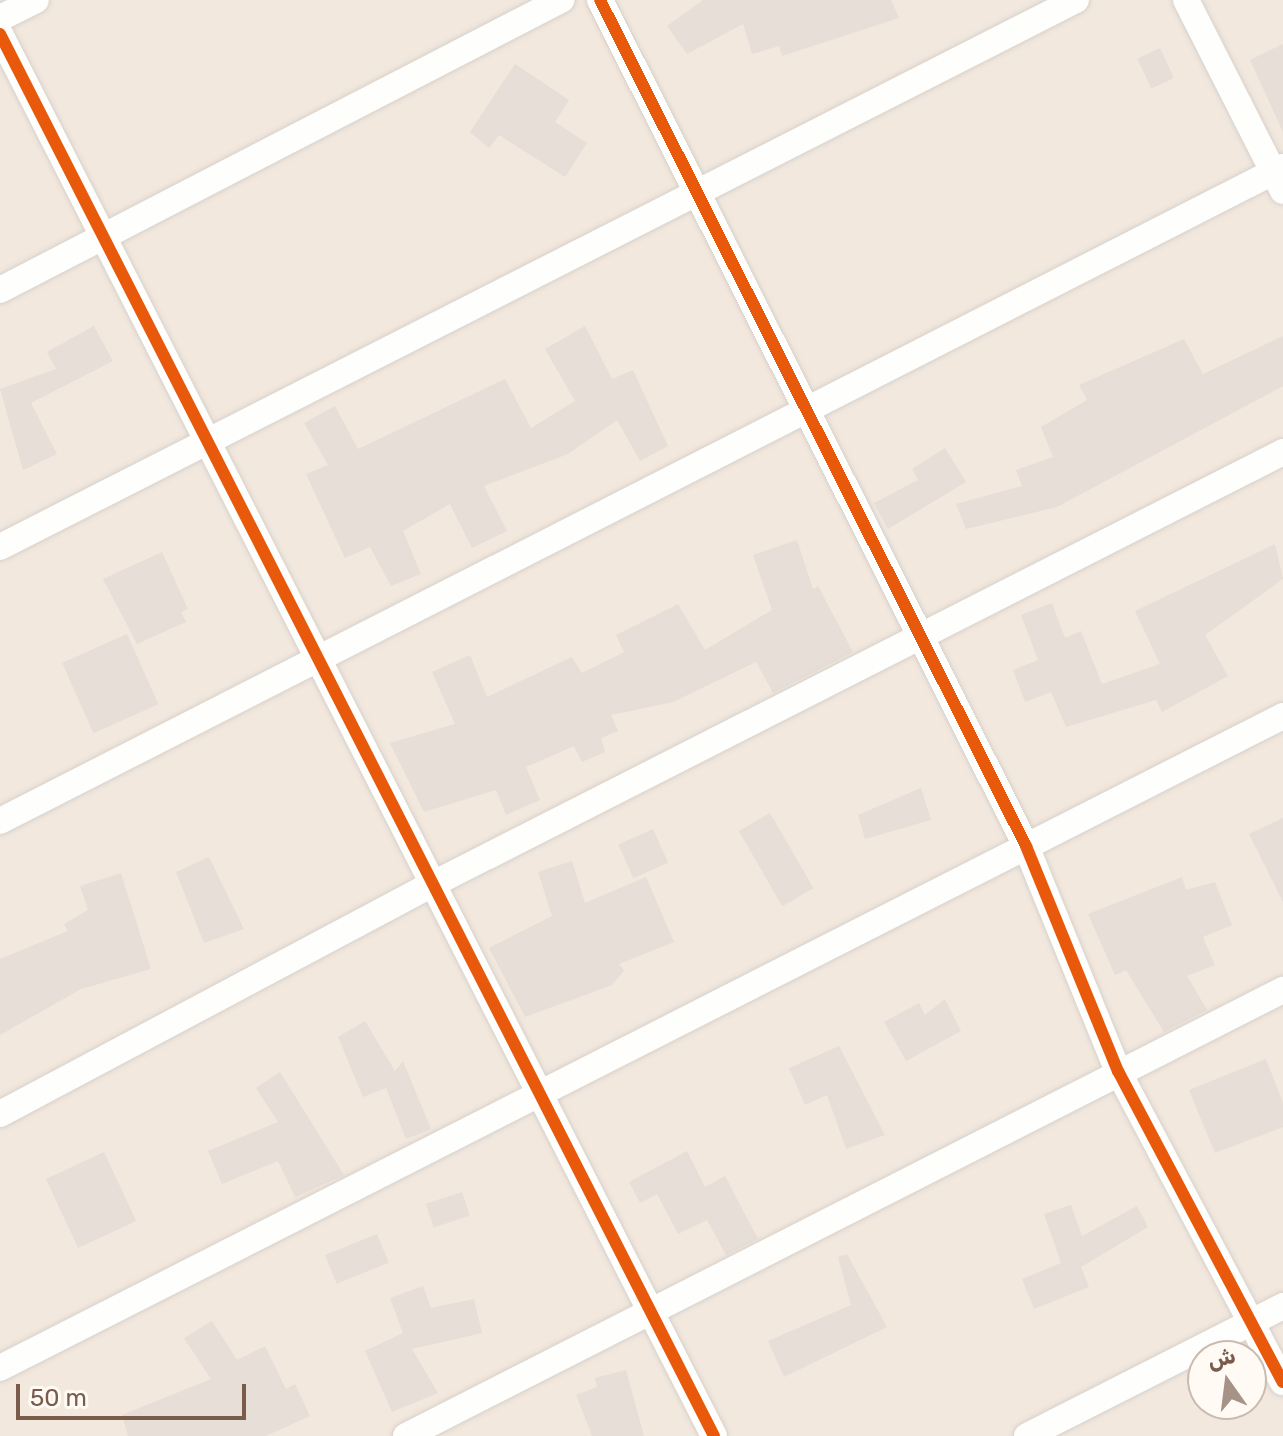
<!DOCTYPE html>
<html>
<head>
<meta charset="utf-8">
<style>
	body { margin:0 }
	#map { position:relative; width:1283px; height:1436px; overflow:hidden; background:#f9f5f0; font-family:Rubik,Cairo,sans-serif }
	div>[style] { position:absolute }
	.residential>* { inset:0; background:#f2e8de }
	.building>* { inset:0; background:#e6ded7; transform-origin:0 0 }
	.roads { filter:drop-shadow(0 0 2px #d7d1cb) drop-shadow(0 0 2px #d7d1cb) }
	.minor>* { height:26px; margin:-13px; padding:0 13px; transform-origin:13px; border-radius:13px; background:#fefefd }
	.cycleway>* { height:12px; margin:-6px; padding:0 6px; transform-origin:6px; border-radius:6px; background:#e8590c }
	span { translate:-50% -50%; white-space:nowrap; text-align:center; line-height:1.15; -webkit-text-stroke:6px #fffaf3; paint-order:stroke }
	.north { position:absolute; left:1187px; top:1340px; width:80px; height:80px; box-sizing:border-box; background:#fffaf3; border:2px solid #cabbb1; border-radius:50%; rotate:346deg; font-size:22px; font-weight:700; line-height:32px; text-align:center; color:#7a5c4d }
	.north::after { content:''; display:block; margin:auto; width:28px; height:36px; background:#a69286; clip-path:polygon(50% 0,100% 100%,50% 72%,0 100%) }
	.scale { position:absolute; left:16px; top:1384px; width:230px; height:36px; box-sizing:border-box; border:4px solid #7a5c4d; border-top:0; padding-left:10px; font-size:24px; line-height:28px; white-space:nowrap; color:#7a5c4d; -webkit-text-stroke:6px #fffaf3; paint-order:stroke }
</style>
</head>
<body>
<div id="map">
	<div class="residential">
		<i style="clip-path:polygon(evenodd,0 0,1283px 0,1283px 1436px,0 1436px,0 0,1203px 1356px,1251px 1356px,1251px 1404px,1203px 1404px,1203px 1356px)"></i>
	</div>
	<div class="building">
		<i style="clip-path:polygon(703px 0,891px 0,899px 18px,782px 56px,779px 46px,752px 54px,743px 24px,687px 54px,667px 26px)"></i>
		<i style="clip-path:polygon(1283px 44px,1283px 132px,1250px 60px)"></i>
		<i style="left:1160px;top:48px;width:33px;height:25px;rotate:65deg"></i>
		<i style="clip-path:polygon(515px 64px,569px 100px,555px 122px,587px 143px,565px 177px,499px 135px,489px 148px,470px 132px)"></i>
		<i style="clip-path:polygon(94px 326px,113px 361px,31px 403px,57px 454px,23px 470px,0 389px,56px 369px,47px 352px)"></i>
		<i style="clip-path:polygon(585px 326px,612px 379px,633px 370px,668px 446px,640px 461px,617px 420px,568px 454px,484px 486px,507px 531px,472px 548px,450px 504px,403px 531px,421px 574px,391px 586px,370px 547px,345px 558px,306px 474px,328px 465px,304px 423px,335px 406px,358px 449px,505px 379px,531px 428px,575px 401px,545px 349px)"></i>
		<i style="clip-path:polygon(1283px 336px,1283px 386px,1057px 507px,966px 529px,956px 504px,1022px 486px,1016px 470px,1053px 457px,1041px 427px,1087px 400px,1079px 385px,1184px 339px,1203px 374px)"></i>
		<i style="clip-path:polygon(945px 448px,966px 482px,888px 529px,874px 503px,918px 480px,912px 469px)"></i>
		<i style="clip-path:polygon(797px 540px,813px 589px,818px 586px,853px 652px,773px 693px,756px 662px,673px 702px,611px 715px,618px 731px,601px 738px,605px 752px,582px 762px,574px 746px,526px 767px,540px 800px,506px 815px,496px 790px,424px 812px,390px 743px,455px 724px,432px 672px,470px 655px,487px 697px,572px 657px,582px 673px,624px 652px,616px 635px,678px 604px,705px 650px,772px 610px,753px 555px)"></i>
		<i style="clip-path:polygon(1275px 544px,1283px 579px,1205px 635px,1228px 676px,1162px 712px,1156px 700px,1066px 727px,1051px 692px,1025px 702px,1013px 670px,1038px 660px,1021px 615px,1052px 603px,1065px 638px,1081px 631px,1102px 684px,1160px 664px,1135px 611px)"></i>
		<i style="clip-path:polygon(162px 552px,188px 609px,181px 612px,186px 622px,137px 644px,103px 579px)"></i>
		<i style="left:127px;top:634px;width:77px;height:71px;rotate:66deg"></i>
		<i style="clip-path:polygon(921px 788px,931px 820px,865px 839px,858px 815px)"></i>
		<i style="left:770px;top:813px;width:87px;height:36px;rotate:60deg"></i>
		<i style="clip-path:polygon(1283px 818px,1283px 902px,1249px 834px)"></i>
		<i style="left:653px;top:829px;width:37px;height:38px;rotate:66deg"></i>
		<i style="clip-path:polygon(209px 857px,244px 929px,204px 943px,176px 872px)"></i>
		<i style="clip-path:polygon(572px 861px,585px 903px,646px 877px,674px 942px,619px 964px,624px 971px,612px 985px,525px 1017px,489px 948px,552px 916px,538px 872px)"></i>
		<i style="clip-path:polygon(121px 873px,151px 969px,81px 989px,0 1035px,0 959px,68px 931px,64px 924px,88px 910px,80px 886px)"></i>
		<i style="clip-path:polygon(1182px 877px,1186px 890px,1215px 882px,1232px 925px,1203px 937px,1215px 965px,1187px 976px,1207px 1010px,1164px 1032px,1126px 970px,1115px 975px,1088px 914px)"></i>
		<i style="clip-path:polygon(945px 999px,961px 1031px,906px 1061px,884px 1022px,919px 1003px,925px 1015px)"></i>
		<i style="clip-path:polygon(365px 1021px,395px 1071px,403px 1061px,431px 1129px,406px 1139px,386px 1088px,363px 1097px,338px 1037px)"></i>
		<i style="clip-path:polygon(839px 1046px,885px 1135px,846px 1149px,827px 1095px,805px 1105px,789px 1068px)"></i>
		<i style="clip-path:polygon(1266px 1059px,1283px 1103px,1283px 1127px,1215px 1153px,1189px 1090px)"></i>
		<i style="clip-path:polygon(280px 1072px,344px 1175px,295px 1197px,278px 1161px,222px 1184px,208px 1151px,278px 1122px,256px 1088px)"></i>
		<i style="clip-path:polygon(687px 1151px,705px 1187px,725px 1176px,758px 1239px,726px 1255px,707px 1220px,678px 1234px,657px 1194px,640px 1203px,629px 1182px)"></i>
		<i style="left:104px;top:1152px;width:76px;height:64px;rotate:65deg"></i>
		<i style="left:462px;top:1192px;width:25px;height:38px;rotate:72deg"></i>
		<i style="clip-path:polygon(1071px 1205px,1082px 1236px,1137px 1206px,1148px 1227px,1081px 1267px,1089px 1287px,1034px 1309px,1022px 1279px,1061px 1263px,1044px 1214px)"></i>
		<i style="left:377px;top:1234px;width:31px;height:56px;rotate:68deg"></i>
		<i style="clip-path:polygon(847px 1254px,887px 1327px,784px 1377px,768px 1341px,851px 1305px,838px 1257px)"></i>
		<i style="clip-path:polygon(423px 1286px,431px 1308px,474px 1299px,482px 1333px,412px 1349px,438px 1393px,392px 1412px,365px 1351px,403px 1333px,390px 1298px)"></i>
		<i style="clip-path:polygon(212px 1321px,237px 1360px,265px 1346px,286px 1389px,295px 1384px,310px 1416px,266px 1436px,128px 1436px,122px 1415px,211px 1379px,184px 1338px)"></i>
		<i style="clip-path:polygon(626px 1370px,644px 1436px,592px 1436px,576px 1395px,597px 1387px,595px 1378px)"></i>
	</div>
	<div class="roads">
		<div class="minor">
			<i style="left:600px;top:0;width:947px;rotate:63.27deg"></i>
			<i style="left:1026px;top:846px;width:243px;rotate:67.8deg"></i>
			<i style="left:1118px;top:1071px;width:352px;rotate:62.1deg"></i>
			<i style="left:1186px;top:0;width:214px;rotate:63.1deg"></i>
			<i style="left:0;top:18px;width:40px;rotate:-26.6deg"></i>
			<i style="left:0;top:34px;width:1573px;rotate:63.01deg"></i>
			<i style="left:0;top:290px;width:632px;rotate:-27.34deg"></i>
			<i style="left:0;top:547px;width:1207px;rotate:-26.95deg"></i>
			<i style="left:0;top:821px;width:1440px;rotate:-27.01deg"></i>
			<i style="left:0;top:1114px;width:493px;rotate:-28deg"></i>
			<i style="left:435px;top:883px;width:951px;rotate:-26.94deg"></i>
			<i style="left:0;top:1368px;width:1439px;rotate:-26.94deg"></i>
			<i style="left:406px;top:1436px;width:984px;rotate:-26.96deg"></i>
			<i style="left:1027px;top:1436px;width:287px;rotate:-26.9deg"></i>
		</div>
	</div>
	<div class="cycleway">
		<i style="left:600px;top:0;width:947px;rotate:63.27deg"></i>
		<i style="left:1026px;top:846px;width:243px;rotate:67.8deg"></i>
		<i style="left:1118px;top:1071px;width:352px;rotate:62.1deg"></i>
		<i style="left:0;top:34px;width:1573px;rotate:63.01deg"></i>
	</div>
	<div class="north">ش</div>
	<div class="scale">50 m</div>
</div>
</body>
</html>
